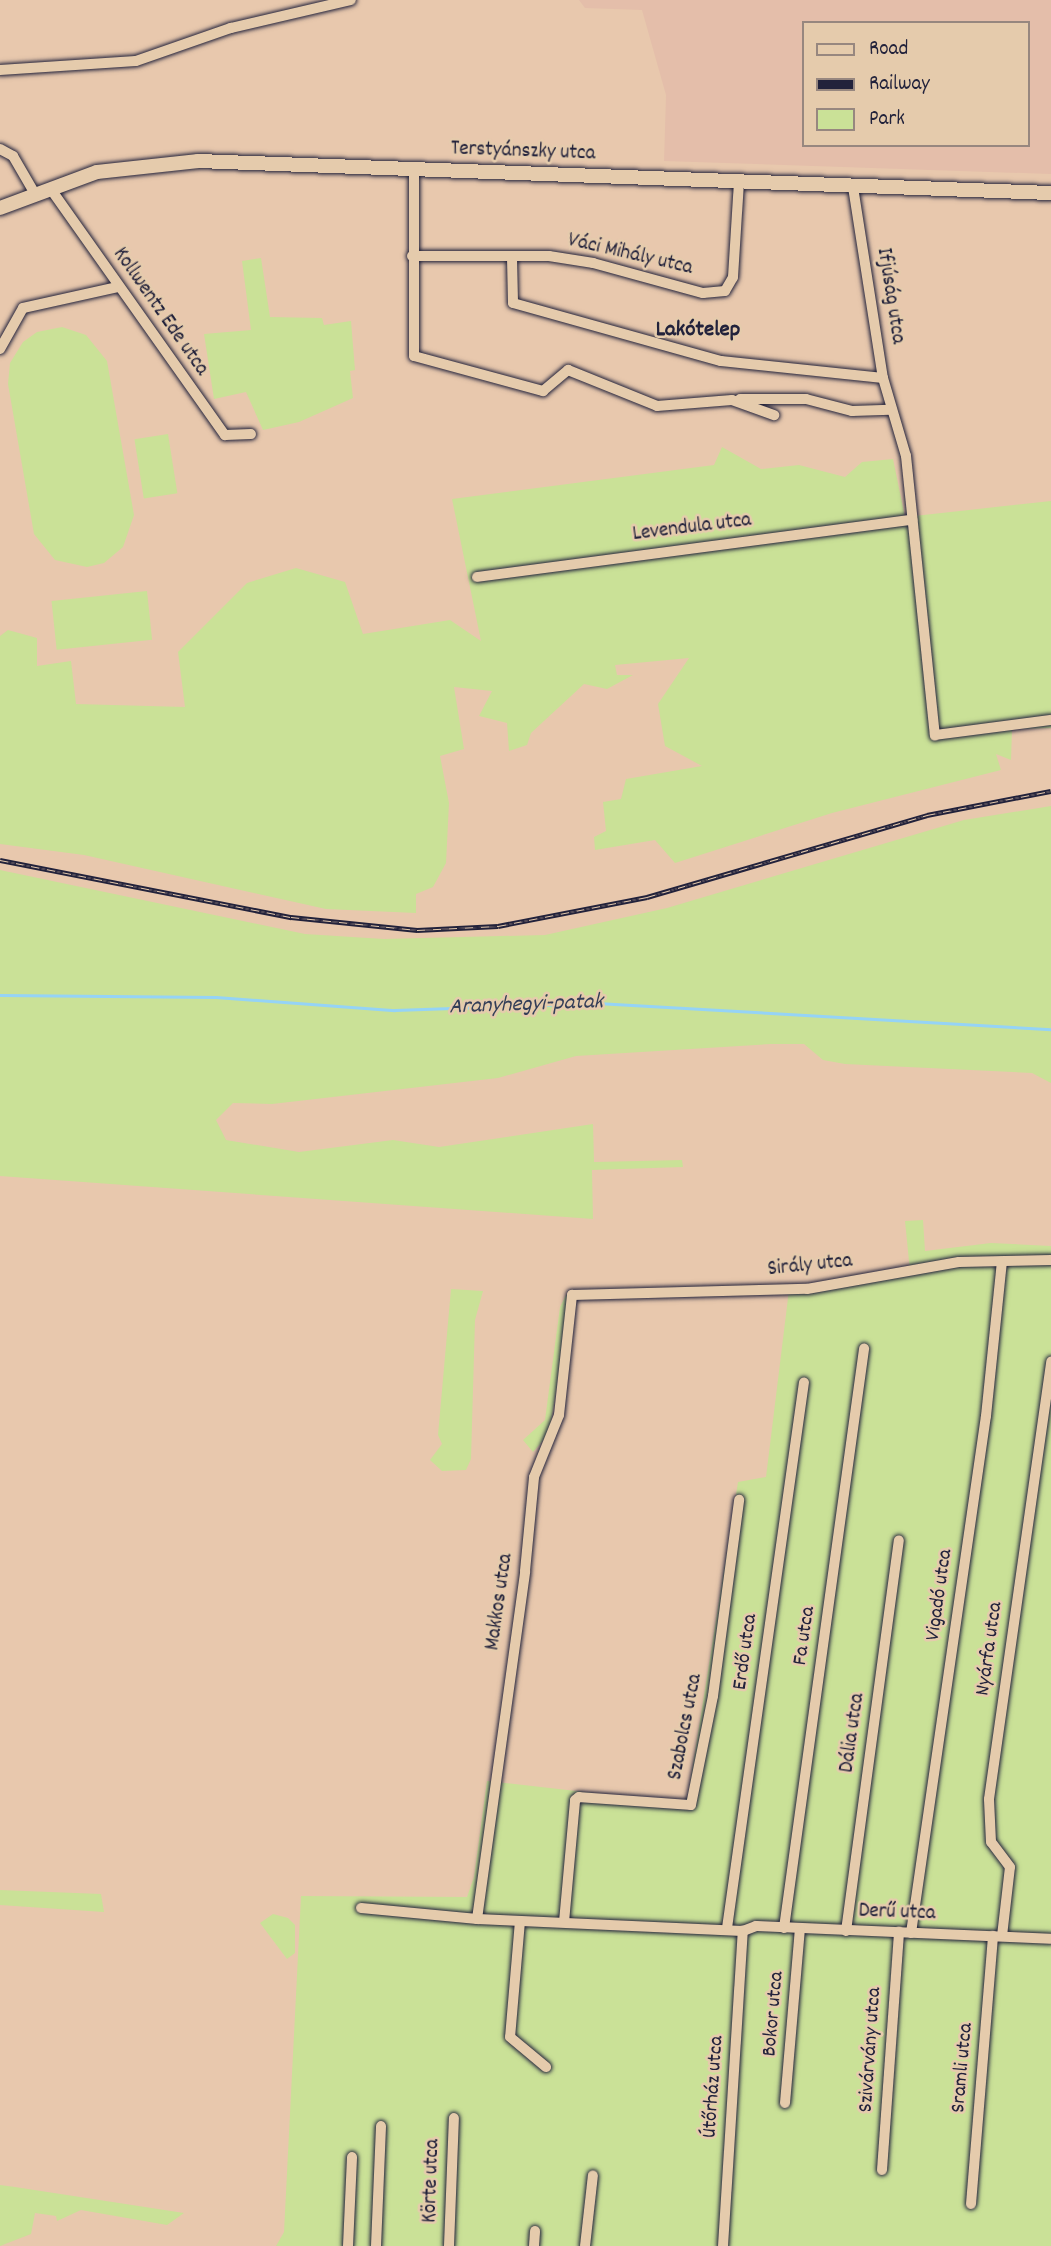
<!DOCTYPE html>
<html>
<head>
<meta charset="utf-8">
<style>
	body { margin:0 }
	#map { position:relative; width:1051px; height:2246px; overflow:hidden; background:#e8c8ad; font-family:Dekko,sans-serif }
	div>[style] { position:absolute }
	.built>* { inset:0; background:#e4beaa }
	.green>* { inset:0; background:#cae197; transform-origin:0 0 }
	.stream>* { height:2.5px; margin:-1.25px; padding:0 1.25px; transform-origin:1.25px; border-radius:1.25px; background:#95d3f6 }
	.roads { filter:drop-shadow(0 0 2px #22223b) drop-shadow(0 0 2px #22223b) }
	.street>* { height:10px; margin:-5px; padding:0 5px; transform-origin:5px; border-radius:5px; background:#e5cbac }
	.secondary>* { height:14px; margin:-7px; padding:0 7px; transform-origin:7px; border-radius:7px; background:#e5cbac }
	.rail>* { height:5px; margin-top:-2.5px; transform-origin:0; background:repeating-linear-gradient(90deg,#e5cbac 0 8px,#22223b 0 16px); box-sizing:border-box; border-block:2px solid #22223b }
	span { translate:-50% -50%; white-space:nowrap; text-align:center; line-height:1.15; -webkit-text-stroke:5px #e5cbac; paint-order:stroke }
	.street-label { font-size:21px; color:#22223b }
	.neighbourhood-label { font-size:23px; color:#22223b; font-weight:700 }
	.water-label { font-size:23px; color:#333d57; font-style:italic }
	.legend { position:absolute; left:802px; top:21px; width:228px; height:126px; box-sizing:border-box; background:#e5cbac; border:2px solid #97877f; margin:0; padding:9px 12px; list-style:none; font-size:21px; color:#22223b }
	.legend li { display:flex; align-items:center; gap:14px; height:35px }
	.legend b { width:35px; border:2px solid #97877f }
</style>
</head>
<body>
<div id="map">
	<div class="built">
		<i style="clip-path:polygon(evenodd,579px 0,1051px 0,1051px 174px,664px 161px,666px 95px,642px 10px,585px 8px,579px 0,804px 23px,1028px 23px,1028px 145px,804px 145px,804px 23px)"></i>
	</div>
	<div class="green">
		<i style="clip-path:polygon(261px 258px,270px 317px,322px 318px,324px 325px,351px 321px,355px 370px,350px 371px,353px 398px,299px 422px,263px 430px,246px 392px,214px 399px,204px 334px,251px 330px,242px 261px)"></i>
		<i style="clip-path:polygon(62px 327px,86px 335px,107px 361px,134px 515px,123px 547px,104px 563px,87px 567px,55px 560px,34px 534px,8px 384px,10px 363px,23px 342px,37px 332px)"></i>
		<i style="left:168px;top:434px;width:60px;height:34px;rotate:81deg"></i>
		<i style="clip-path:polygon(722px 447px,761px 469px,799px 465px,845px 477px,862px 462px,893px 459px,905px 517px,1051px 501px,1051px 728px,1012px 729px,1011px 760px,996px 754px,1001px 770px,832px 813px,675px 863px,655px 840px,595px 850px,594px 837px,606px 831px,603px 802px,621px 799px,626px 779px,702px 766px,665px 746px,658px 704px,689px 658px,615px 665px,617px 675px,633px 675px,607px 689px,584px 684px,531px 733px,527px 745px,509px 751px,507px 723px,479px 716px,492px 691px,454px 687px,464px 749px,440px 756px,449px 803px,446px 863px,433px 887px,416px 894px,416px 913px,326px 909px,84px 855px,0 844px,0 636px,8px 630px,37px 638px,37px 666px,71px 661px,76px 704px,185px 707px,178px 652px,247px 583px,296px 568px,345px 582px,363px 634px,450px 620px,481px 641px,452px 499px,714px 465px)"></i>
		<i style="left:147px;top:591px;width:49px;height:96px;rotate:84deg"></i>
		<i style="clip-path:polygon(1051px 806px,1051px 1083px,1032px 1073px,845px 1064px,823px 1060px,804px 1044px,771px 1044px,576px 1056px,498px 1078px,272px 1104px,233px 1103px,216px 1120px,226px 1140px,299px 1152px,393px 1140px,439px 1147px,593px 1124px,594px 1162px,682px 1160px,683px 1167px,592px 1170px,593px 1219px,0 1176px,0 870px,305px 934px,384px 939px,545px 935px,667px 908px,964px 820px)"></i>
		<i style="clip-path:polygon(923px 1220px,925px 1251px,991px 1243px,1051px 1246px,1051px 2246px,276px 2246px,284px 2232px,301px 1896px,467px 1897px,474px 1877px,487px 1781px,682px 1803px,688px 1796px,738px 1482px,766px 1477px,789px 1290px,910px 1271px,905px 1221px)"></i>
		<i style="clip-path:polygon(451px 1289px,483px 1291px,475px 1320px,471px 1459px,466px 1470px,442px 1471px,430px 1460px,442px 1444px,438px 1435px)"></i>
		<i style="clip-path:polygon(566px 1295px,572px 1295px,549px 1434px,533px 1452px,523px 1440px,545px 1420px,560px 1307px)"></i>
		<i style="clip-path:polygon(0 1890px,101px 1894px,104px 1912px,0 1905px)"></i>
		<i style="clip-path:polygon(273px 1914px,288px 1918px,295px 1925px,295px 1953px,287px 1959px,260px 1923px)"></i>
		<i style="clip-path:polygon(0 2185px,15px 2187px,184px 2213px,167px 2225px,81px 2210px,57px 2221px,56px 2216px,35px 2213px,31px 2234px,0 2246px)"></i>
	</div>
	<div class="stream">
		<i style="left:0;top:995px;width:216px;rotate:0.5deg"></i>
		<i style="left:216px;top:997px;width:179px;rotate:4.2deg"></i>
		<i style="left:395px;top:1010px;width:202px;rotate:-2deg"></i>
		<i style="left:597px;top:1003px;width:455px;rotate:3.3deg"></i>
	</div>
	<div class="roads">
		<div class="street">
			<i style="left:0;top:70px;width:136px;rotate:-3.8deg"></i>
			<i style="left:136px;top:61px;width:101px;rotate:-19.2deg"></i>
			<i style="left:231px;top:28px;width:123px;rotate:-13.1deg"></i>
			<i style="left:0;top:149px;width:15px;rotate:28deg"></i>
			<i style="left:13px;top:156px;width:44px;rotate:59.9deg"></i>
			<i style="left:414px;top:168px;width:188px;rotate:90deg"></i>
			<i style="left:414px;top:356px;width:134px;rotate:15.2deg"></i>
			<i style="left:543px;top:391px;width:33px;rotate:-40deg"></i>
			<i style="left:568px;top:370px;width:96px;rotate:22deg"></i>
			<i style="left:657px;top:406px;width:75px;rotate:-4.6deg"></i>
			<i style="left:732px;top:400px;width:45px;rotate:19.7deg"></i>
			<i style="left:853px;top:187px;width:193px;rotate:81.1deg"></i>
			<i style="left:883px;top:378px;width:81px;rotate:73.6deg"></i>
			<i style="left:906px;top:456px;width:281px;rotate:84.1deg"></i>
			<i style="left:935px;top:735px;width:117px;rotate:-7.4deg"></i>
			<i style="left:50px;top:188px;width:303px;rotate:54.7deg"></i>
			<i style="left:225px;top:435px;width:26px;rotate:-2deg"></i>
			<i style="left:412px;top:256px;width:137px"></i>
			<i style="left:549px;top:256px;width:45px;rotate:9deg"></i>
			<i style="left:593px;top:263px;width:114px;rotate:15.3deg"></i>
			<i style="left:703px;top:293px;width:22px;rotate:-5deg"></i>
			<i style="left:725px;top:291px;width:16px;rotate:-60deg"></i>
			<i style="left:733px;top:277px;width:96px;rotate:-86.4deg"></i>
			<i style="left:512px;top:258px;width:45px;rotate:88.7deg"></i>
			<i style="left:513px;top:303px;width:216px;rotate:15.6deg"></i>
			<i style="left:721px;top:361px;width:163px;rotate:6deg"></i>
			<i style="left:0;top:349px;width:47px;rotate:-60.7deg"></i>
			<i style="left:23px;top:308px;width:97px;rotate:-12.5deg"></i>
			<i style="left:740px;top:399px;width:66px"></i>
			<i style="left:806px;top:399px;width:48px;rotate:14.6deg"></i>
			<i style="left:852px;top:411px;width:38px;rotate:-2deg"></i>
			<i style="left:477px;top:577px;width:439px;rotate:-7.5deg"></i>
			<i style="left:361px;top:1908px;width:117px;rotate:5.4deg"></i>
			<i style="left:477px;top:1919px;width:351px;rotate:-82.1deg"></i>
			<i style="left:525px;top:1571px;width:94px;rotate:-84.5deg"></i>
			<i style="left:534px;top:1477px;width:67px;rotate:-68deg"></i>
			<i style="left:559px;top:1415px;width:121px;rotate:-83.8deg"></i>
			<i style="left:572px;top:1295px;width:235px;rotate:-1.5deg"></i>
			<i style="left:807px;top:1289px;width:154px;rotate:-10.1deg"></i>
			<i style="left:959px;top:1262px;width:92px;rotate:-1.2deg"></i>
			<i style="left:477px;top:1919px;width:266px;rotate:2.6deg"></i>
			<i style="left:520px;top:1921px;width:116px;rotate:94.9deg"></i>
			<i style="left:510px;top:2037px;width:47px;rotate:39.8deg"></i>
			<i style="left:564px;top:1922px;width:122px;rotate:-84.8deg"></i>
			<i style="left:575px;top:1800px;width:5px;rotate:-37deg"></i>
			<i style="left:579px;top:1797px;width:112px;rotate:4.1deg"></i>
			<i style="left:691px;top:1805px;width:111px;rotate:-78.6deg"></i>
			<i style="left:713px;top:1696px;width:198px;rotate:-82.4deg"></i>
			<i style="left:727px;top:1928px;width:551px;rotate:-81.97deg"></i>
			<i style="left:784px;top:1928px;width:585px;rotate:-82.13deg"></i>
			<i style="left:743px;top:1931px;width:14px;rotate:-21deg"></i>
			<i style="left:756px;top:1926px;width:295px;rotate:2.5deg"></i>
			<i style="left:846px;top:1931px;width:394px;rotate:-82.3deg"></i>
			<i style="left:911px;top:1933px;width:522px;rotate:-81.75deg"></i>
			<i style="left:986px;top:1416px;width:155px;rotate:-84.1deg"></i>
			<i style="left:1002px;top:1936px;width:69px;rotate:-83.4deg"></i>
			<i style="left:1010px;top:1867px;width:31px;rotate:-127deg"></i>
			<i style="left:991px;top:1842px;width:43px;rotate:-92.7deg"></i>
			<i style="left:989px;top:1799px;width:442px;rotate:-81.9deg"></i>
			<i style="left:785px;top:2103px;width:175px;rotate:-85.1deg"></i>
			<i style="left:882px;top:2170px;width:239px;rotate:-85.9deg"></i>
			<i style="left:971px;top:2204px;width:269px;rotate:-85.3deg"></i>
			<i style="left:348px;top:2246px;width:89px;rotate:-87.4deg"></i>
			<i style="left:376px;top:2246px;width:120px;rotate:-87.6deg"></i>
			<i style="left:449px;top:2246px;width:128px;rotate:-87.8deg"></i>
			<i style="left:534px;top:2246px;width:15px;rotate:-86deg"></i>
			<i style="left:585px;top:2246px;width:71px;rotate:-83.6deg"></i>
			<i style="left:723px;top:2246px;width:316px;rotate:-86.4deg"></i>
		</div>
		<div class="secondary">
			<i style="left:0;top:208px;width:103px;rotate:-20.4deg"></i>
			<i style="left:97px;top:172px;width:102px;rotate:-6.2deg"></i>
			<i style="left:198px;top:161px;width:854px;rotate:2.15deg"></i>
		</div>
	</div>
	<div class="rail">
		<i style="left:0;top:860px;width:297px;rotate:11.1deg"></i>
		<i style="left:291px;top:917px;width:127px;rotate:5.9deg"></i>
		<i style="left:417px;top:930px;width:81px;rotate:-2.8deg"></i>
		<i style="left:498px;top:926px;width:152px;rotate:-11deg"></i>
		<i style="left:647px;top:897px;width:292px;rotate:-16.3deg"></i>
		<i style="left:927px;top:815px;width:126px;rotate:-11deg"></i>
	</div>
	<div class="street-label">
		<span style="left:523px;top:152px;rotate:2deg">Terstyánszky utca</span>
		<span style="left:630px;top:255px;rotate:13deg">Váci Mihály utca</span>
		<span style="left:890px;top:296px;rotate:81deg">Ifjúság utca</span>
		<span style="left:160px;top:312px;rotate:55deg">Kollwentz Ede utca</span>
		<span style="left:692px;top:528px;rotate:-7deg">Levendula utca</span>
		<span style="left:810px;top:1266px;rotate:-6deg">Sirály utca</span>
		<span style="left:940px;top:1595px;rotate:-82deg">Vigadó utca</span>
		<span style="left:500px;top:1602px;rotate:-82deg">Makkos utca</span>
		<span style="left:805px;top:1636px;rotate:-82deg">Fa utca</span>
		<span style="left:990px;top:1649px;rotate:-82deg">Nyárfa utca</span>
		<span style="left:746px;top:1652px;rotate:-82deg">Erdő utca</span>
		<span style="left:686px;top:1727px;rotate:-79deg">Szabolcs utca</span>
		<span style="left:853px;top:1733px;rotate:-82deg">Dália utca</span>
		<span style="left:897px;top:1913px;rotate:2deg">Derű utca</span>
		<span style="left:774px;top:2014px;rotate:-85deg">Bokor utca</span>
		<span style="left:871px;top:2050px;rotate:-86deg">Szivárvány utca</span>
		<span style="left:963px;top:2068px;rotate:-85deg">Sramli utca</span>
		<span style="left:714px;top:2087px;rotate:-86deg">Útőrház utca</span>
		<span style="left:432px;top:2181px;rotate:-88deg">Körte utca</span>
	</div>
	<div class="neighbourhood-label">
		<span style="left:698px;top:331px">Lakótelep</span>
	</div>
	<div class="water-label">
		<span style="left:526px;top:1006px;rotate:-2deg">Aranyhegyi-patak</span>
	</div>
	<ul class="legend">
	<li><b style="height:9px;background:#e5cbac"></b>Road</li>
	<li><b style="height:9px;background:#22223b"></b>Railway</li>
	<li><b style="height:19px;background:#cae197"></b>Park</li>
	</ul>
</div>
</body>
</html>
